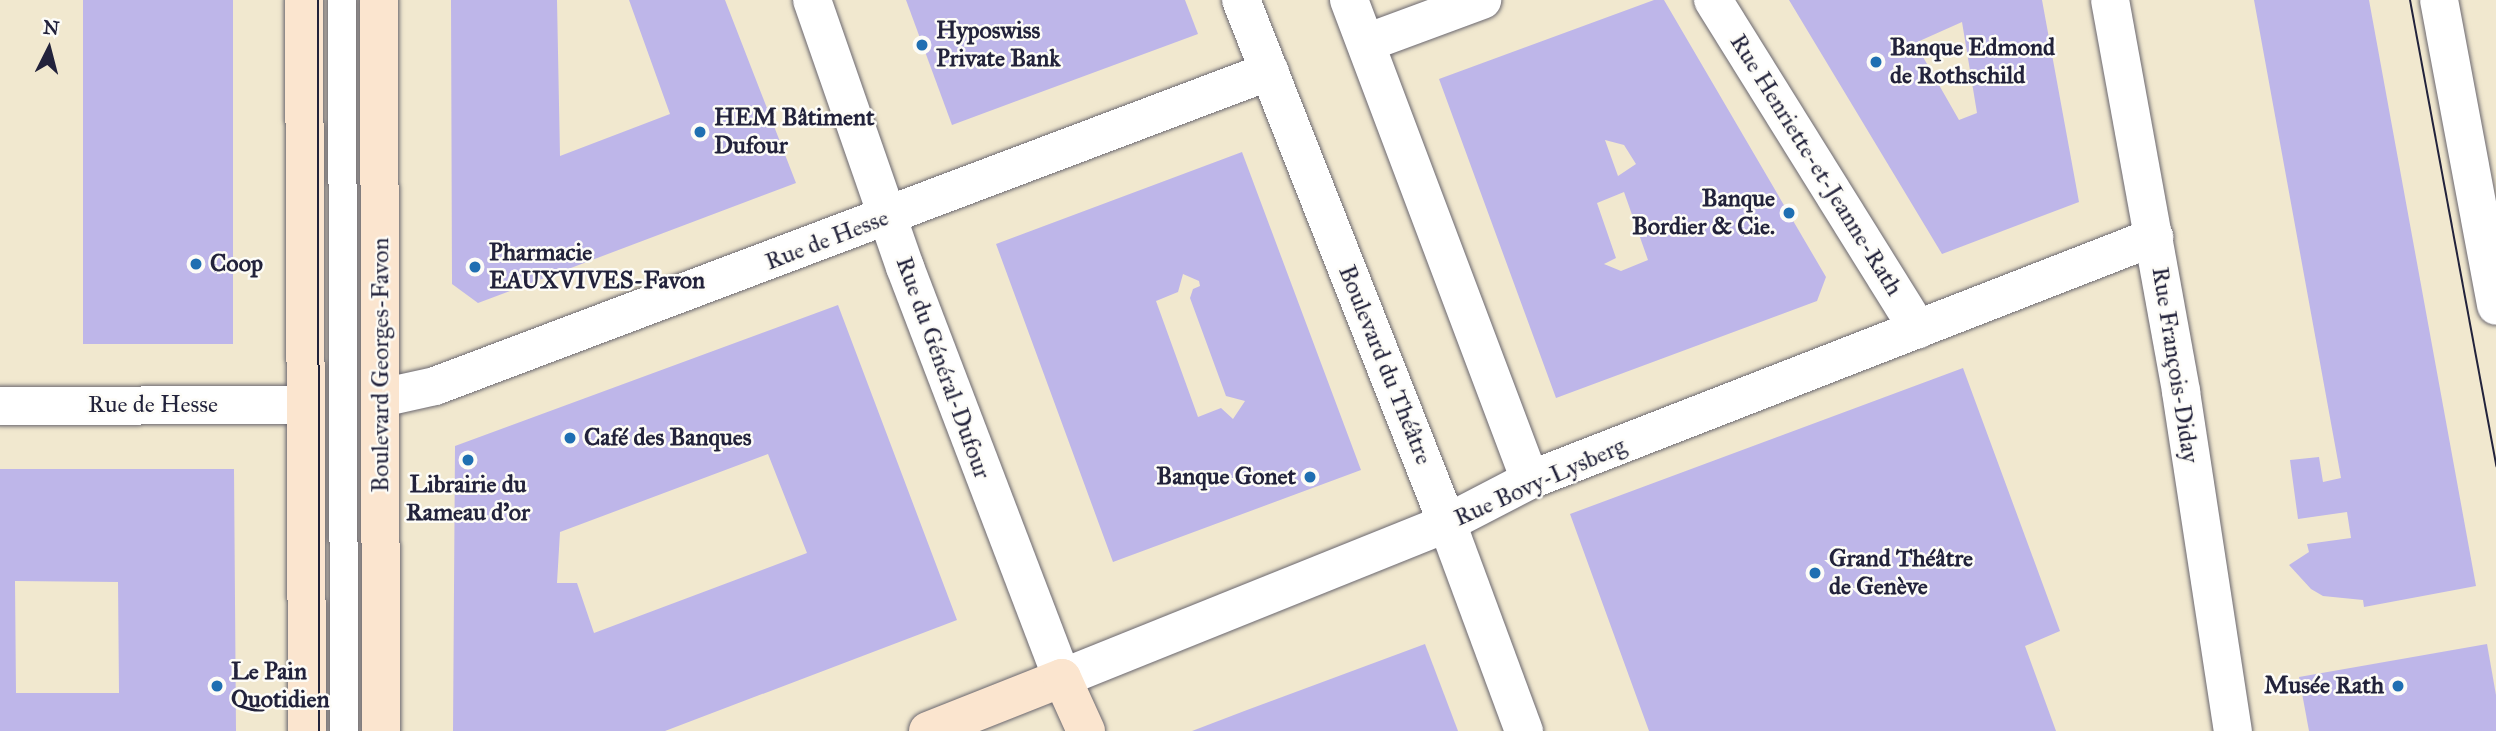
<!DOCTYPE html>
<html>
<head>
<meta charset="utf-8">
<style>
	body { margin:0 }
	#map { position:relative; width:2496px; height:731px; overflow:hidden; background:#f1e8cf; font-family:"IM FELL Great Primer",serif }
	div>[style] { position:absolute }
	.building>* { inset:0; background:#beb6e9; transform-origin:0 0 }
	.roads { filter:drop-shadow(0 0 2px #6a676f) drop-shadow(0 0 2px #6a676f) }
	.lane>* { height:28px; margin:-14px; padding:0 14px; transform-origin:14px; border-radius:14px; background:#fff }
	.street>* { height:38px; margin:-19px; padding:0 19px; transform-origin:19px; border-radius:19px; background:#fff }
	.secondary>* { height:38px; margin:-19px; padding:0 19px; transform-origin:19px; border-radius:19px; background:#fbe5cf }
	.tram>* { height:2px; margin:-1px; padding:0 1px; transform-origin:1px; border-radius:1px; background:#22223b }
	.dots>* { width:19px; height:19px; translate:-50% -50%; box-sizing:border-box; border:4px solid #fdfcf7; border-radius:50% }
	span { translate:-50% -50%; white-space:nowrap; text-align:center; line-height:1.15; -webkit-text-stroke:5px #fdfcf7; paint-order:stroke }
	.poi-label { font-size:24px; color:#22223b; font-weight:700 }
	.left { translate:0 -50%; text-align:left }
	.right { translate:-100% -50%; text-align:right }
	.street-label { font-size:24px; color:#22223b }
	.north { position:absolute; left:14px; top:14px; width:70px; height:70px; -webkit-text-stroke:5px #fdfcf7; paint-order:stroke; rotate:6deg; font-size:19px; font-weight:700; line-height:28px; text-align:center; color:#22223b }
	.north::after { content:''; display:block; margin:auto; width:24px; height:32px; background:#22223b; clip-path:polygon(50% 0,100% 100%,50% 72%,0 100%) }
</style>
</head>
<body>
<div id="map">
	<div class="building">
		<i style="left:83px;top:0;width:150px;height:344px"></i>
		<i style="clip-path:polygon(451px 0,557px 0,560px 156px,670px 114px,629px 0,725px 0,796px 183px,478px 303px,452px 284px)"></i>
		<i style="clip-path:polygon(906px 0,1185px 0,1198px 34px,952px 125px)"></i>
		<i style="clip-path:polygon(evenodd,1654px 0,1664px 0,1826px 277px,1817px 301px,1556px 398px,1439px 79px,1654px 0,1605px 140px,1624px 145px,1636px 164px,1618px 176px,1605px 140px,1654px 0,1624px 192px,1648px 260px,1621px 271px,1604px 264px,1616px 258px,1597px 203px,1624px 192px)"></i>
		<i style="clip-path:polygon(evenodd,1789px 0,2042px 0,2079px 202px,1942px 254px,1789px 0,1962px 22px,1977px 113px,1959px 120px,1915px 43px,1962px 22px)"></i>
		<i style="clip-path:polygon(2254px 0,2369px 0,2476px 586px,2364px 607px,2363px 600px,2323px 596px,2311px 589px,2289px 565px,2309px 552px,2307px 544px,2351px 538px,2347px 512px,2298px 519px,2290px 460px,2319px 457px,2323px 482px,2341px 478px)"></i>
		<i style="clip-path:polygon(evenodd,1242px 152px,1361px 470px,1113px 562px,996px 244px,1242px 152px,1183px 274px,1199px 281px,1200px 286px,1193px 289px,1190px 298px,1226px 396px,1245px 401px,1233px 419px,1221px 408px,1198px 417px,1156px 301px,1178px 292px,1183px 274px)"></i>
		<i style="clip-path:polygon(evenodd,838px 305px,957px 620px,665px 731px,453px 731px,455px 446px,838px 305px,768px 454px,807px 553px,594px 633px,577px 583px,557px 583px,560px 532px,768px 454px)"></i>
		<i style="clip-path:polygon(1963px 368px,2060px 631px,2025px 646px,2056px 731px,1649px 731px,1570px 514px)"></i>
		<i style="clip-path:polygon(evenodd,0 469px,234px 469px,236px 731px,0 731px,0 469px,15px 581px,118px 582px,119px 693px,16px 693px,15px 581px)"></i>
		<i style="clip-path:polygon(1425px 644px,1458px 731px,1192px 731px,1247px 710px)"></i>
		<i style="clip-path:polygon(2487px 644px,2496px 695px,2496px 731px,2309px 731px,2299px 677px)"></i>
	</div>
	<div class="roads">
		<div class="lane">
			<i style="left:342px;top:0;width:731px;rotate:89.84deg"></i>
		</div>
		<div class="street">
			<i style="left:812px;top:0;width:283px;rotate:70.8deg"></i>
			<i style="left:905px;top:267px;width:440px;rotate:69.1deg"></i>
			<i style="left:1062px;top:678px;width:415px;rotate:-21.9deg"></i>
			<i style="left:1447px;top:523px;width:93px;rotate:-27.4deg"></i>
			<i style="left:1530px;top:480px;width:670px;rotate:-21.28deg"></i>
			<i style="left:1241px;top:0;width:562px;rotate:68.5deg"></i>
			<i style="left:1447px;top:523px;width:222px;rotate:69.7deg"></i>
			<i style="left:1349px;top:0;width:513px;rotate:69.34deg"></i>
			<i style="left:1713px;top:0;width:388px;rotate:58.1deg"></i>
			<i style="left:2110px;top:0;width:398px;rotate:79.7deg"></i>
			<i style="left:2181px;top:392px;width:343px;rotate:81.3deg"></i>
			<i style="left:2439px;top:0;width:311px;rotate:79.4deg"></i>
			<i style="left:1366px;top:43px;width:124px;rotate:-20.3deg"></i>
			<i style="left:381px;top:398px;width:55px;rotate:-12.5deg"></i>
			<i style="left:435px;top:386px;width:892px;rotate:-20.67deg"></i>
			<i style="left:0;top:406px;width:306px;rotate:-0.2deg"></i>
		</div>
		<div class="secondary">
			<i style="left:304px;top:0;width:731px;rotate:89.76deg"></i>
			<i style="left:379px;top:0;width:731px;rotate:89.84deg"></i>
			<i style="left:928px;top:731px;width:144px;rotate:-21.6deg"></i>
			<i style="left:1062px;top:678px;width:58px;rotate:65.6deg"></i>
		</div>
	</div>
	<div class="tram">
		<i style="left:318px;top:0;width:731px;rotate:89.92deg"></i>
		<i style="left:2410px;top:0;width:474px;rotate:79.5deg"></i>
	</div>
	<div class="dots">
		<i style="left:922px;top:45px;background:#1f6fb2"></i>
		<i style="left:1876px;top:62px;background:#1f6fb2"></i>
		<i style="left:700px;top:132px;background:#1f6fb2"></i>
		<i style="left:1789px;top:213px;background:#1f6fb2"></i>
		<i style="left:196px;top:264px;background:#1f6fb2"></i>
		<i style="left:475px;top:267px;background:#1f6fb2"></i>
		<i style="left:570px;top:438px;background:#1f6fb2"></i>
		<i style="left:468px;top:460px;background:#1f6fb2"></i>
		<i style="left:1310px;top:477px;background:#1f6fb2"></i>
		<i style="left:1815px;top:573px;background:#1f6fb2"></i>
		<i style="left:217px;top:686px;background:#1f6fb2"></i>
		<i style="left:2398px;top:686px;background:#1f6fb2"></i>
	</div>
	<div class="poi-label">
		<span class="left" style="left:936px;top:45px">Hyposwiss<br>Private Bank</span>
		<span class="left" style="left:1890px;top:62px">Banque Edmond<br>de Rothschild</span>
		<span class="left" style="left:714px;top:132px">HEM Bâtiment<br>Dufour</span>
		<span class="right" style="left:1775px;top:213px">Banque<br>Bordier &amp; Cie.</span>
		<span class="left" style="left:489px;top:267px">Pharmacie<br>EAUXVIVES-Favon</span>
		<span class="left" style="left:210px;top:264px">Coop</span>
		<span class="left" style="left:584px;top:438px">Café des Banques</span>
		<span class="right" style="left:1296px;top:477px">Banque Gonet</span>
		<span style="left:468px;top:499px">Librairie du<br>Rameau d'or</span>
		<span class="left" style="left:1829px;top:573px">Grand Théâtre<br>de Genève</span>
		<span class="left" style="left:231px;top:686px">Le Pain<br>Quotidien</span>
		<span class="right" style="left:2384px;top:686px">Musée Rath</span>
	</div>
	<div class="street-label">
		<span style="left:1816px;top:165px;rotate:58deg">Rue Henriette-et-Jeanne-Rath</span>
		<span style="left:827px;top:240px;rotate:-21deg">Rue de Hesse</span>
		<span style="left:381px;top:365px;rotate:-90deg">Boulevard Georges-Favon</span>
		<span style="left:1385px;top:365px;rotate:68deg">Boulevard du Théâtre</span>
		<span style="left:2175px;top:365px;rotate:81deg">Rue François-Diday</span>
		<span style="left:943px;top:368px;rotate:70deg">Rue du Général-Dufour</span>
		<span style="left:153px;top:405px">Rue de Hesse</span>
		<span style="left:1540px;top:482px;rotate:-24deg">Rue Bovy-Lysberg</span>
	</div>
	<div class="north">N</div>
</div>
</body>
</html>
